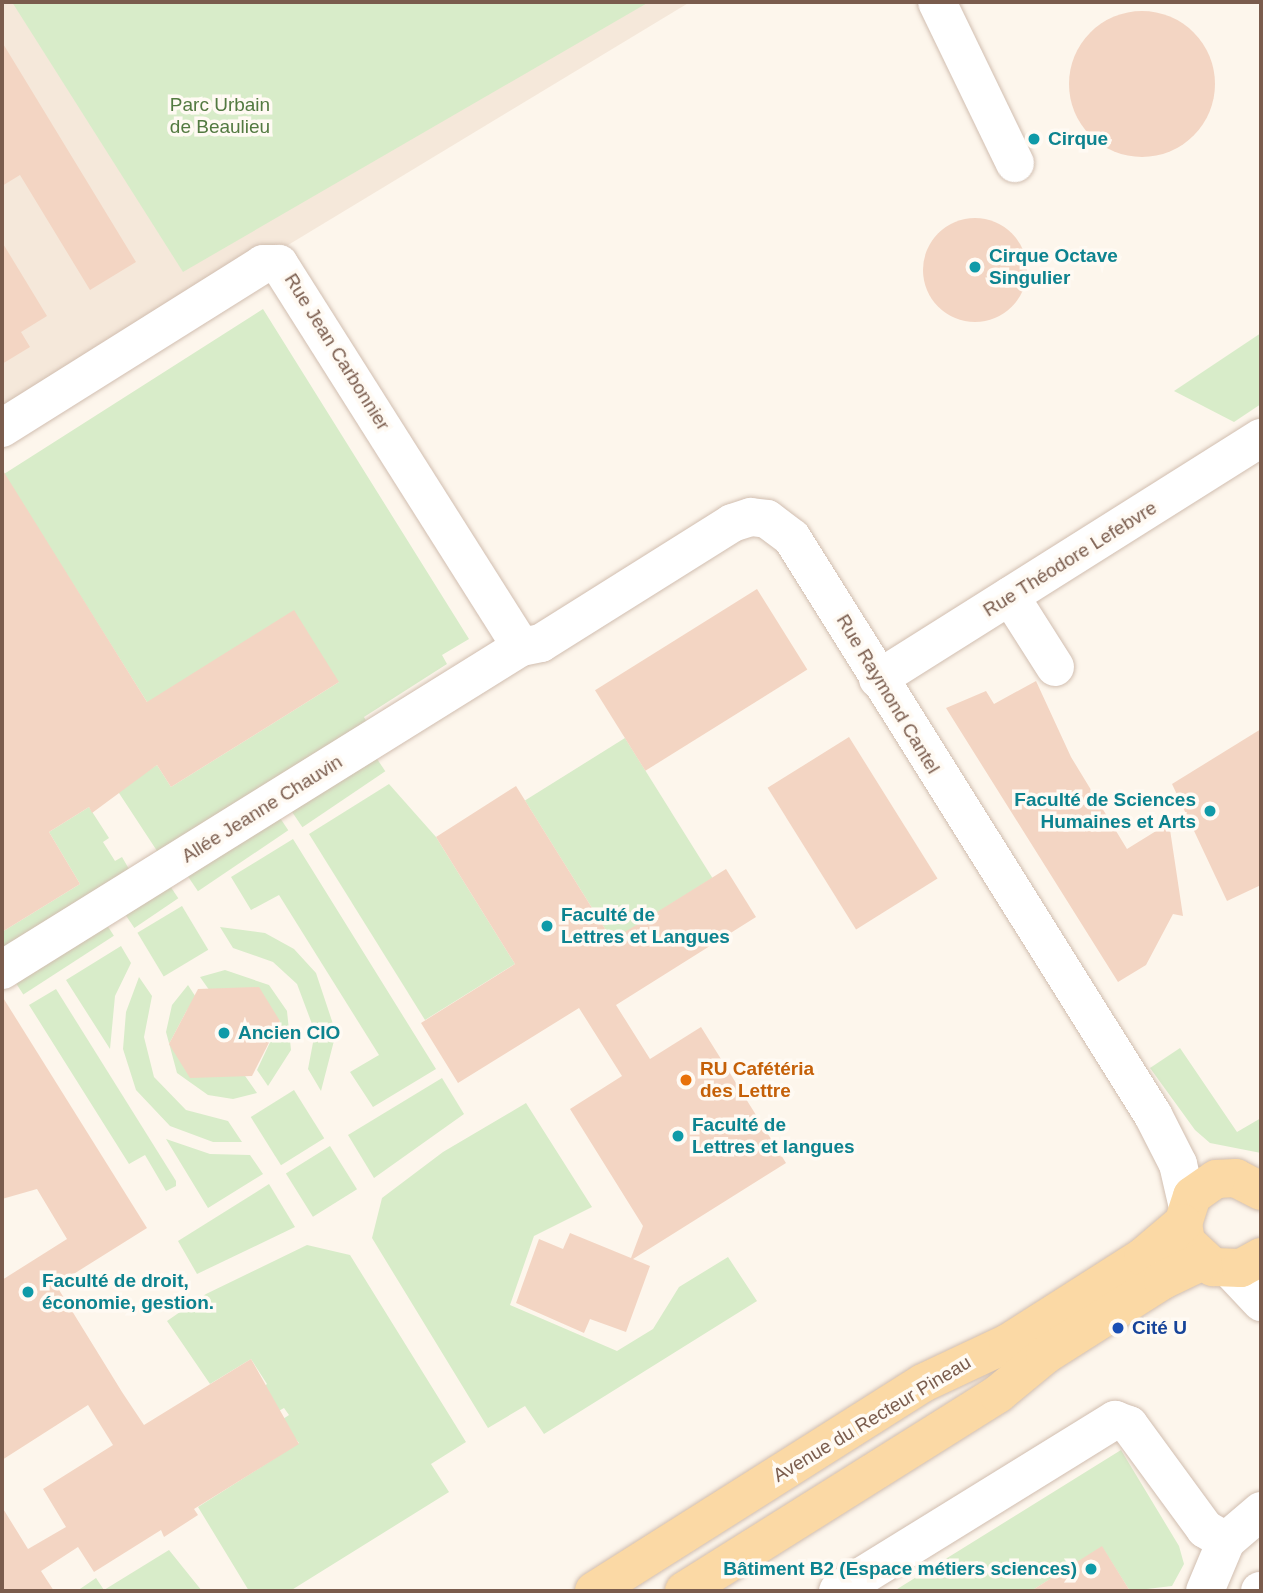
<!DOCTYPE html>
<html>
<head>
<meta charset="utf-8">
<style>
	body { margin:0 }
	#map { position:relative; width:1263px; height:1593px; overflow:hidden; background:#fdf6ec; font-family:Arial,sans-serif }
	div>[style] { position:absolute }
	.residential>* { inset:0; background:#f5e8da }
	.green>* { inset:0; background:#d8ecc9; transform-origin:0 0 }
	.building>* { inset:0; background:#f3d5c3; transform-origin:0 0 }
	.round { border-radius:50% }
	.roads { filter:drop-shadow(0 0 2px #d1beb0) drop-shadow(0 0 2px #d1beb0) }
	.minor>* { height:38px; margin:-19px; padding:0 19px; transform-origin:19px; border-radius:19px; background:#fff }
	.major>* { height:38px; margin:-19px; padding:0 19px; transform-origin:19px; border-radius:19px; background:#fbd9a5 }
	.dots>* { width:19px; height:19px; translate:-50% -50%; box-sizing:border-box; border:4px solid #fffaf3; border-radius:50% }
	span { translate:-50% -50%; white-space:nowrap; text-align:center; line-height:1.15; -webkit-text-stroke:7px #fffaf3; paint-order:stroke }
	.park-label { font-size:19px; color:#537a41 }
	.culture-label { font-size:19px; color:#0d838f; font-weight:700 }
	.left { translate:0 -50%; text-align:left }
	.right { translate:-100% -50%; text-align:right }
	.street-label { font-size:19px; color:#7a5c4d }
	.food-label { font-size:19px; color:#c56008; font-weight:700 }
	.transit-label { font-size:19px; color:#164399; font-weight:700 }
	.frame { position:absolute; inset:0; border:4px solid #7a5c4d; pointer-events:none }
</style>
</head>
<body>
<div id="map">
	<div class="residential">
		<i style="clip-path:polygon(2px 2px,690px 2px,2px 418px)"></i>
	</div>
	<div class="green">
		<i style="clip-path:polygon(12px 2px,649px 2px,183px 272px)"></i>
		<i style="clip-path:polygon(263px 309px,469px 639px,442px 655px,447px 664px,364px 717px,371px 730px,161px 857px,117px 790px,157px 765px,171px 787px,339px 682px,147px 702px,4px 474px)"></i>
		<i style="clip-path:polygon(1261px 333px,1261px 404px,1234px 422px,1174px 391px)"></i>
		<i style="left:625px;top:738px;width:165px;height:118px;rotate:58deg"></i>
		<i style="left:373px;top:753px;width:22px;height:100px;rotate:56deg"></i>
		<i style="clip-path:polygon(389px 784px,436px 837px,515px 964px,425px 1020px,309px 834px)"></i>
		<i style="clip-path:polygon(89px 807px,109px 838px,103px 842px,115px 861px,122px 857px,133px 876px,2px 957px,2px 932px,80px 884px,49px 832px)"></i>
		<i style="left:276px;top:812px;width:22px;height:109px;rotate:56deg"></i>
		<i style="clip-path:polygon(293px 839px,436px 1069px,373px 1107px,350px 1072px,379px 1055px,279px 895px,251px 910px,231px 877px)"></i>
		<i style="left:166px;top:880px;width:22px;height:53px;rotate:56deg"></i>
		<i style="left:182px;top:906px;width:51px;height:52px;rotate:59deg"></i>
		<i style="left:103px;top:919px;width:20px;height:108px;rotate:57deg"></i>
		<i style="clip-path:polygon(220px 927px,265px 933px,294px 949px,316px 973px,336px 1033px,321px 1091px,308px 1069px,315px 1032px,297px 984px,273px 962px,233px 948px)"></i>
		<i style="clip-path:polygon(121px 946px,131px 963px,115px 996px,110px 1049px,66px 980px)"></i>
		<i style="clip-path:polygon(225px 970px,269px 985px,287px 1011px,291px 1050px,268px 1086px,257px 1070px,280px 1021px,212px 994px,200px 977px)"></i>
		<i style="clip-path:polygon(139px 977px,152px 996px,144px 1037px,154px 1077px,186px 1110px,228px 1121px,242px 1142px,213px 1142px,170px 1126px,136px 1090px,123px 1049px,126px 1012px)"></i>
		<i style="clip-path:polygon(188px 985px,199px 1002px,187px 1010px,169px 1044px,243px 1073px,257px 1093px,233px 1099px,208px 1095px,177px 1073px,166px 1032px,172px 1005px)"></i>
		<i style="clip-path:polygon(56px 989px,176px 1181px,176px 1186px,166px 1191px,145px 1155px,129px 1164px,29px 1005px)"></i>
		<i style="clip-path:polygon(1180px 1048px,1237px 1132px,1261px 1118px,1261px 1153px,1210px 1143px,1195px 1130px,1150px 1068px)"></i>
		<i style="clip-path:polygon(442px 1078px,464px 1114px,374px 1178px,348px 1135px)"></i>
		<i style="left:294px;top:1090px;width:57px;height:51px;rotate:58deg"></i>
		<i style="clip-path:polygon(526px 1103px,592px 1207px,534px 1236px,510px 1305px,617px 1351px,653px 1329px,679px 1287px,728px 1257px,757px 1301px,544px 1434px,525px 1406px,488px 1428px,372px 1238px,382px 1198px,443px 1152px)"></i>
		<i style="clip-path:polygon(166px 1139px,210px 1154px,250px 1155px,263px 1174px,208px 1208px)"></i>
		<i style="left:330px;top:1146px;width:51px;height:52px;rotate:58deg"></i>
		<i style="clip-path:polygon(269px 1184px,295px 1227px,197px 1274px,178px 1241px)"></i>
		<i style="clip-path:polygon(307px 1245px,350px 1255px,466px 1442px,431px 1464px,449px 1492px,290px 1591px,249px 1591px,198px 1507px,299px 1443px,280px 1421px,289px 1415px,284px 1408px,275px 1413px,261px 1389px,267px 1384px,251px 1359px,210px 1384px,167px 1321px,206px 1294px)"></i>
		<i style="clip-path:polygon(1121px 1450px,1179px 1546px,1184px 1564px,1172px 1586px,1130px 1591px,1102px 1547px,1031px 1591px,894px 1591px)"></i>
		<i style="clip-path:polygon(169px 1550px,202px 1591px,77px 1591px,96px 1578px,104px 1590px)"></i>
	</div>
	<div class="building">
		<i class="round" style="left:1069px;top:11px;width:146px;height:146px"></i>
		<i style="clip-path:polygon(2px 42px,136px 262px,90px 290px,20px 175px,2px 186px)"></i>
		<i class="round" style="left:923px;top:218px;width:104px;height:104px"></i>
		<i style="clip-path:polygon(2px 242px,47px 316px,21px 332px,30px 347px,2px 364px)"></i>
		<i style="clip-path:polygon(2px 469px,147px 702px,294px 610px,339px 682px,171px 787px,157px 765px,92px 813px,89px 807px,49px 832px,80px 884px,2px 932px)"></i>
		<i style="left:757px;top:589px;width:95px;height:191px;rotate:58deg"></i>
		<i style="clip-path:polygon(1036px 681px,1071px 757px,1127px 849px,1169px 823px,1183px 916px,1173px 914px,1146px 965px,1118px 982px,946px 708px,986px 691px,994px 704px)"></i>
		<i style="clip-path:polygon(1261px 729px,1261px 885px,1227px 901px,1172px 784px)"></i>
		<i style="left:849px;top:737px;width:167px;height:96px;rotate:58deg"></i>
		<i style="clip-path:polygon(516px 786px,612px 940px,726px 869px,756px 917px,616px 1005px,650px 1059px,701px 1027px,786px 1163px,633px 1259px,650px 1266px,626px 1332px,590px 1319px,584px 1333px,516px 1303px,539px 1239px,563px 1249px,570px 1233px,631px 1258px,643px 1226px,570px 1109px,622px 1076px,579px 1008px,458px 1083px,421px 1023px,515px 964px,436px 837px)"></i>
		<i style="clip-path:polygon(259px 987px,280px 1021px,252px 1076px,190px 1078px,169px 1044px,198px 989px)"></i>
		<i style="clip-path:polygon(2px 996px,147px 1228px,56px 1285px,122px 1392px,144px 1425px,251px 1359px,299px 1444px,194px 1509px,198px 1515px,164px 1537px,161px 1530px,94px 1572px,78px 1547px,41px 1571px,54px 1591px,2px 1591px,2px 1507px,28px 1549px,66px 1527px,43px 1489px,113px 1445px,88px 1405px,2px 1460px,2px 1280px,67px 1239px,37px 1189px,2px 1199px)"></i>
		<i style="clip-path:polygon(1102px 1546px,1130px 1591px,1031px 1591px)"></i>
	</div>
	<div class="roads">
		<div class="minor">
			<i style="left:937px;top:2px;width:179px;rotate:64.2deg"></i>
			<i style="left:2px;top:428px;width:308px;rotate:-32.1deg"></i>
			<i style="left:263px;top:264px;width:16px"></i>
			<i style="left:279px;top:264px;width:453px;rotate:57.7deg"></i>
			<i style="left:1010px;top:596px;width:84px;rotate:57.6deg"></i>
			<i style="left:878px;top:679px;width:453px;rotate:-32.2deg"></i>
			<i style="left:2px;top:970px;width:611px;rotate:-31.9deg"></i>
			<i style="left:521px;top:647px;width:20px;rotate:-11deg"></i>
			<i style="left:541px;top:643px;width:226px;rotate:-32.1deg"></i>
			<i style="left:732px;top:523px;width:20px;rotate:-18deg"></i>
			<i style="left:751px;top:517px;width:16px;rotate:7deg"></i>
			<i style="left:767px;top:519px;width:31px;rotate:37deg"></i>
			<i style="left:792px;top:538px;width:681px;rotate:57.97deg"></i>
			<i style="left:1153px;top:1115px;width:55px;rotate:63deg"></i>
			<i style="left:1178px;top:1164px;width:40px;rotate:77deg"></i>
			<i style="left:1231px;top:1270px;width:44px;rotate:46.8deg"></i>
			<i style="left:838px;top:1591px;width:326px;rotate:-31.7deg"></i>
			<i style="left:1115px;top:1420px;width:15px;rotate:20deg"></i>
			<i style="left:1129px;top:1425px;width:129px;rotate:53.8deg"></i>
			<i style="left:1205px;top:1529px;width:24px;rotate:30deg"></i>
			<i style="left:1226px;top:1541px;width:46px;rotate:-40.6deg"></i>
			<i style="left:1205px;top:1591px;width:54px;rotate:-67.2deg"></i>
			<i style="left:1260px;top:1591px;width:1px"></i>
		</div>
		<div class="major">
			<i style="left:1261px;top:1191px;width:28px;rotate:-153deg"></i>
			<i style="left:1236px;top:1178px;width:20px;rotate:177deg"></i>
			<i style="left:1216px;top:1179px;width:29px;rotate:145deg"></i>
			<i style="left:1192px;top:1196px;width:28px;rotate:108deg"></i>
			<i style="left:1183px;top:1223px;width:19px;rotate:81deg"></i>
			<i style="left:1186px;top:1242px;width:37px;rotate:43deg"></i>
			<i style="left:1213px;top:1267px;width:28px;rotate:2deg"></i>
			<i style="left:1241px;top:1268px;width:23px;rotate:-29deg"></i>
			<i style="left:594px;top:1591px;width:389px;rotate:-32.3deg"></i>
			<i style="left:923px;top:1383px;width:94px;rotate:-25.2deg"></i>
			<i style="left:1008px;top:1343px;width:160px;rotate:-32.5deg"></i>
			<i style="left:1143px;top:1257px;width:52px;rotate:-40.4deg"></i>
			<i style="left:684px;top:1591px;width:371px;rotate:-32.1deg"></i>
			<i style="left:998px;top:1394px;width:61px;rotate:-39.7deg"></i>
			<i style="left:1045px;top:1355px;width:140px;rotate:-32.4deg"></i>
			<i style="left:1163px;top:1280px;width:44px;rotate:-25.4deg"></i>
		</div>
	</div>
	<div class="dots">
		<i style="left:1034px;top:139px;background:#0f9aa8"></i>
		<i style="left:975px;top:267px;background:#0f9aa8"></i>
		<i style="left:1210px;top:811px;background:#0f9aa8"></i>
		<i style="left:547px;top:926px;background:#0f9aa8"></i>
		<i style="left:224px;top:1033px;background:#0f9aa8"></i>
		<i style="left:686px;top:1080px;background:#e8710a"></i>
		<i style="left:678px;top:1136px;background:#0f9aa8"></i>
		<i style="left:28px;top:1292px;background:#0f9aa8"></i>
		<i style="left:1118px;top:1328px;background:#1a4fb4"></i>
		<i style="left:1091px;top:1569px;background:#0f9aa8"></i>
	</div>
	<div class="park-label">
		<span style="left:220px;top:116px">Parc Urbain<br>de Beaulieu</span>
	</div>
	<div class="culture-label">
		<span class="left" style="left:1048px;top:139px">Cirque</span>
		<span class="left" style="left:989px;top:267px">Cirque Octave<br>Singulier</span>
		<span class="right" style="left:1196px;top:811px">Faculté de Sciences<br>Humaines et Arts</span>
		<span class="left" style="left:561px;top:926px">Faculté de<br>Lettres et Langues</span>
		<span class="left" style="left:238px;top:1033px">Ancien CIO</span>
		<span class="left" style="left:692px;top:1136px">Faculté de<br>Lettres et langues</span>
		<span class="left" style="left:42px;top:1292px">Faculté de droit,<br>économie, gestion.</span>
		<span class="right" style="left:1077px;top:1569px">Bâtiment B2 (Espace métiers sciences)</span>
	</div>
	<div class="street-label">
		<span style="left:337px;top:352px;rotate:58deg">Rue Jean Carbonnier</span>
		<span style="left:1070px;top:559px;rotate:-32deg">Rue Théodore Lefebvre</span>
		<span style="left:888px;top:694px;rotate:59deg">Rue Raymond Cantel</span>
		<span style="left:262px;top:809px;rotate:-32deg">Allée Jeanne Chauvin</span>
		<span style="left:872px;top:1419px;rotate:-31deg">Avenue du Recteur Pineau</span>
	</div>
	<div class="food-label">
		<span class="left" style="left:700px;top:1080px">RU Cafétéria<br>des Lettre</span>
	</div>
	<div class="transit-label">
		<span class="left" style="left:1132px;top:1328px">Cité U</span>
	</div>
	<div class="frame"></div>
</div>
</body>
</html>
